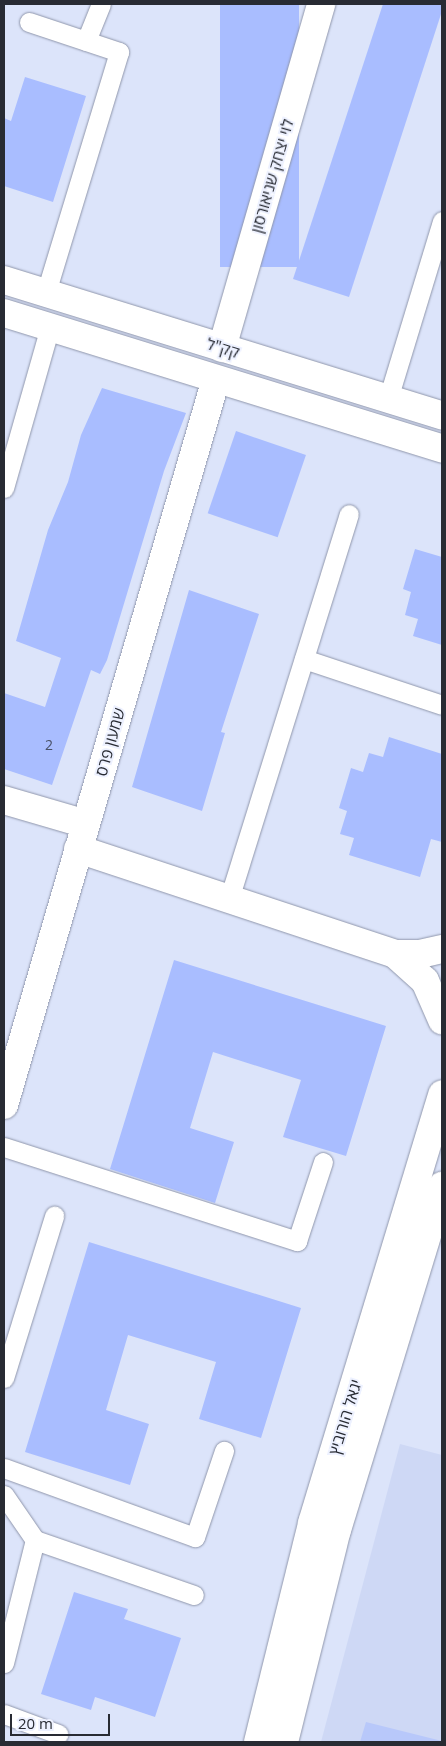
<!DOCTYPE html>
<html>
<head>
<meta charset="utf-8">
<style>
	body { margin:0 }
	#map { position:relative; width:446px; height:1746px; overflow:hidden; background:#dce4fa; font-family:"Open Sans","Noto Sans Hebrew",sans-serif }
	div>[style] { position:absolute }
	.built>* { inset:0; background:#ced8f5 }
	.green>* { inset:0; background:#b8c8fa }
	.building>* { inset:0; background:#a9bdff; transform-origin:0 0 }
	.roads { filter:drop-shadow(0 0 1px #8f96ab) drop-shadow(0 0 1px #8f96ab) }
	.lane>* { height:19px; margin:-9.5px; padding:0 9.5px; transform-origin:9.5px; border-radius:9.5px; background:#fff }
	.street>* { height:28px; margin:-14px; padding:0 14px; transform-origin:14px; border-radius:14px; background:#fff }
	.secondary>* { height:28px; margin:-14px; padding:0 14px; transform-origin:14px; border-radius:14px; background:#fff }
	span { translate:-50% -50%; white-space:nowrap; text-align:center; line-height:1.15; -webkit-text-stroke:4px #edf1ff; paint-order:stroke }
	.number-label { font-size:14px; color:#485066 }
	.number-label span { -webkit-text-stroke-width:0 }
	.street-label { font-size:16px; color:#282b33 }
	.frame { position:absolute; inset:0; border:5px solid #282b33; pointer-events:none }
	.scale { position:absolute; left:10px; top:1714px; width:100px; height:22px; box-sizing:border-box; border:2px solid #282b33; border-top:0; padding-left:6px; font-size:15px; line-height:18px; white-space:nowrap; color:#282b33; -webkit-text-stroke:4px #edf1ff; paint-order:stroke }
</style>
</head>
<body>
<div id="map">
	<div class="built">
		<i style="clip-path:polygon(400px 1444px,442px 1455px,442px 1742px,321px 1742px)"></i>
	</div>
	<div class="green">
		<i style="clip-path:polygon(366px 1722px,442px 1741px,442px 1742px,360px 1742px)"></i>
	</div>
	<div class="building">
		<i style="left:220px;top:4px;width:79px;height:263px"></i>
		<i style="clip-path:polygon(383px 4px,442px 4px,442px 11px,349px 297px,293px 279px)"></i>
		<i style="clip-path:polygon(25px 77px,86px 96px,53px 202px,4px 186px,4px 118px,11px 121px)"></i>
		<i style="clip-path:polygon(102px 388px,186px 413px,164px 471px,107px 660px,100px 674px,91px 670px,52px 785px,4px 769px,4px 693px,45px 707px,61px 658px,16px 641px,48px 530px,68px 482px,81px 435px)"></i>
		<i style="left:236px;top:431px;width:74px;height:87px;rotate:19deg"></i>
		<i style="clip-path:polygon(415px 549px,442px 557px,442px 645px,413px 636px,418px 619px,405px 615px,411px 592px,403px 589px)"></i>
		<i style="clip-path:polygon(189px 590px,259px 614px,221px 732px,225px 733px,202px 811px,132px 787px)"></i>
		<i style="clip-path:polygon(389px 737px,442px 754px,442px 842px,431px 839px,420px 877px,349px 855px,354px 838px,340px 834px,347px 811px,339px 808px,351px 768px,363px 772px,369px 753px,383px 757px)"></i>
		<i style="clip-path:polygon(174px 960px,386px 1026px,346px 1156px,283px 1137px,301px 1080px,213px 1052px,190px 1128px,234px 1142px,215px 1203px,110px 1169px)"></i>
		<i style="clip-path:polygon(89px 1242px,301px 1308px,261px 1438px,199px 1419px,216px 1362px,128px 1335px,106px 1410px,149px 1424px,130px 1485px,25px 1452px)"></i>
		<i style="clip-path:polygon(74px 1592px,128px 1609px,124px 1619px,181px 1638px,155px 1717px,95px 1697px,91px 1710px,41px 1694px)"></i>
	</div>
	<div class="roads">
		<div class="lane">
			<i style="left:29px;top:22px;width:95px;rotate:18.4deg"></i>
			<i style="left:119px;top:52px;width:252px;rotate:106.9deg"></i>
			<i style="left:86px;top:41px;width:40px;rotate:-68deg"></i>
			<i style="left:388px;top:399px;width:186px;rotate:-73.1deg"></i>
			<i style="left:4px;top:488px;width:167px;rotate:-74.1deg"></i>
			<i style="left:304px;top:659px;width:145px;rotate:18.4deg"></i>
			<i style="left:229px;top:899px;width:403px;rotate:-72.7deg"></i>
			<i style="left:4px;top:1147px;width:308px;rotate:17.8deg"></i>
			<i style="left:297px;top:1241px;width:83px;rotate:-71.8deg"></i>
			<i style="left:4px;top:1378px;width:170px;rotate:-72.8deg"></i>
			<i style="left:4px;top:1468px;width:203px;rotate:19.9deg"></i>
			<i style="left:195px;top:1537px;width:91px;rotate:-71.4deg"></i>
			<i style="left:4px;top:1495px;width:55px;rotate:55.4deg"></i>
			<i style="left:35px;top:1540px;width:168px;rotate:19.1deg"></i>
			<i style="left:4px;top:1663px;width:127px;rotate:-75.9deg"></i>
			<i style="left:4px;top:1714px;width:58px;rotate:20.3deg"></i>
		</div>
		<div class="street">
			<i style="left:222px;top:348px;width:358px;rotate:-73.9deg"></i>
			<i style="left:4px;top:800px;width:85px;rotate:16.3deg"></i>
			<i style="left:78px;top:849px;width:334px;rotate:18.3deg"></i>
			<i style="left:395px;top:954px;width:25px"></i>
			<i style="left:420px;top:954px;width:23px;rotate:-13deg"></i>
			<i style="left:395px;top:954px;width:40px;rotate:42deg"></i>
			<i style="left:425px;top:981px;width:43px;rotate:66.4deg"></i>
			<i style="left:4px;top:1105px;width:756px;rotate:-73.72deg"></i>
		</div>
		<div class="secondary">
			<i style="left:4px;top:280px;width:459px;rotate:17.2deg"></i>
			<i style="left:4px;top:313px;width:459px;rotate:17.2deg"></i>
			<i style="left:258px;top:1742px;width:226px;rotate:-76.1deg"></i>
			<i style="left:312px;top:1523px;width:448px;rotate:-73.1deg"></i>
			<i style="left:284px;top:1742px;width:219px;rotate:-76deg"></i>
			<i style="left:337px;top:1530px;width:360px;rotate:-73deg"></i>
		</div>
	</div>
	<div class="number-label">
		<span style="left:49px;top:745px">2</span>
	</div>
	<div class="street-label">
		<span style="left:272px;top:176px;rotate:-74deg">לוי יצחק שניאורסון</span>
		<span style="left:223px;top:348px;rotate:17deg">קק"ל</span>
		<span style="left:110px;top:742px;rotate:-74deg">שמעון פרס</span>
		<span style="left:345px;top:1417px;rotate:-73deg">יגאל הורוביץ</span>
	</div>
	<div class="frame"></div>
	<div class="scale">20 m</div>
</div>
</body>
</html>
